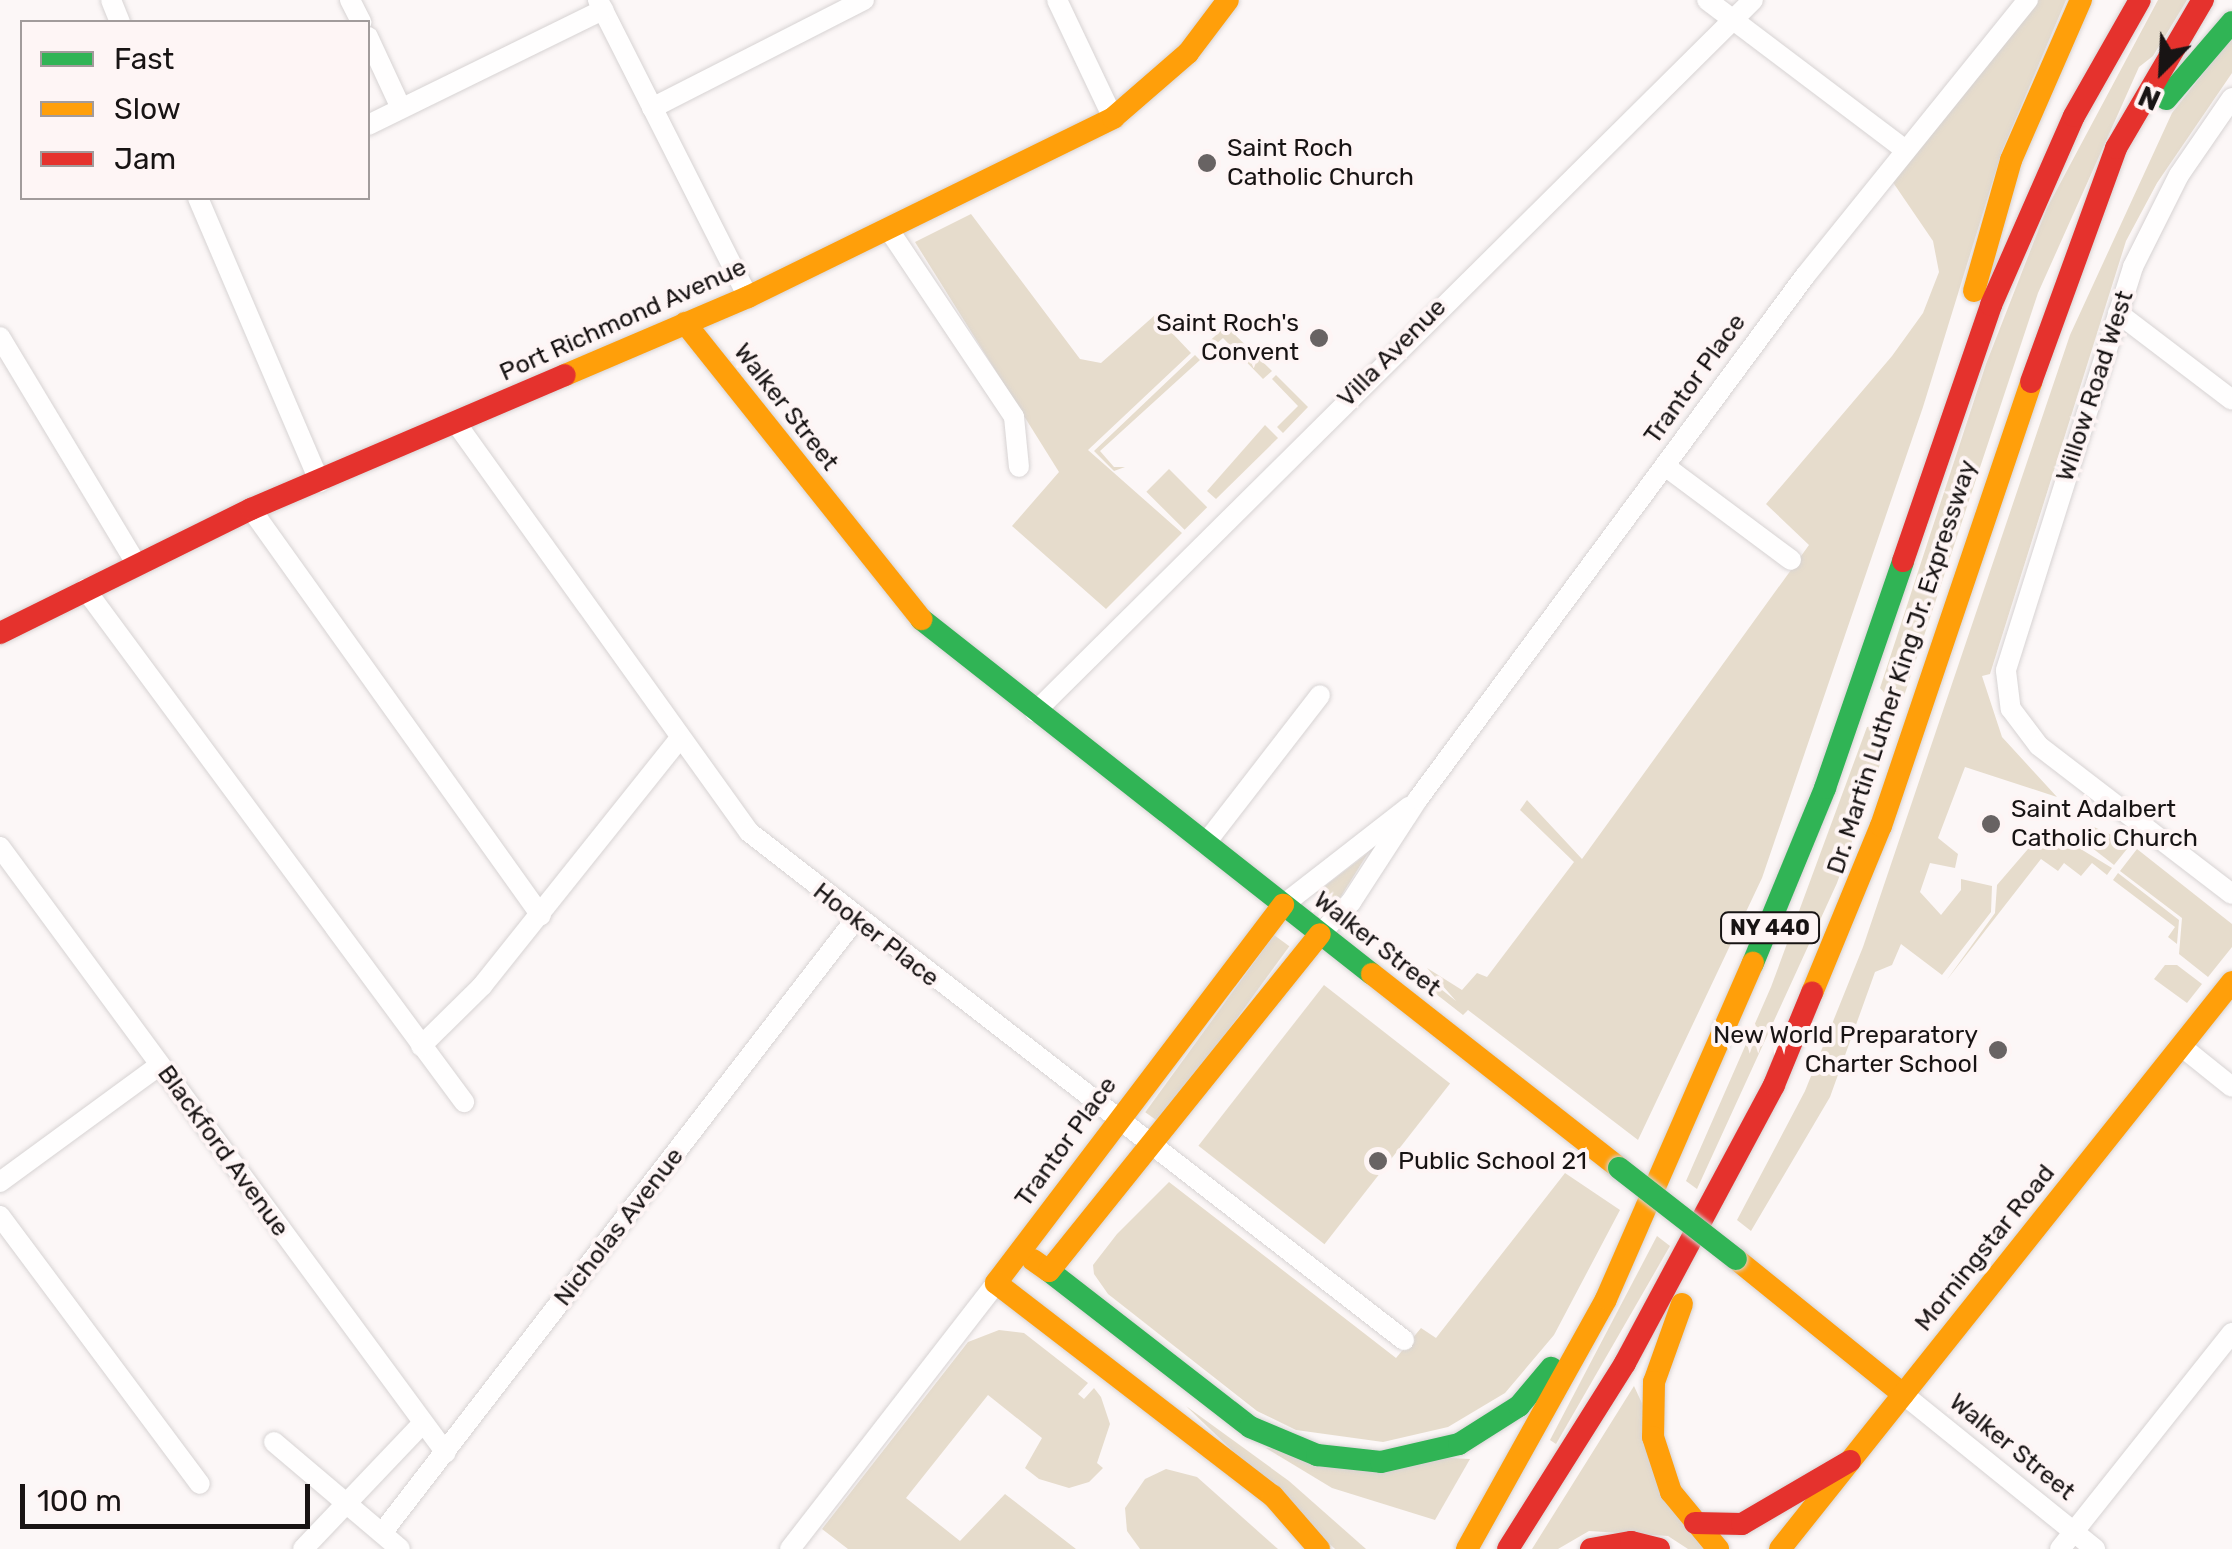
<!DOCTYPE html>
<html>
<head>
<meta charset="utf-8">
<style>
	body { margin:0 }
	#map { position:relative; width:2232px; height:1549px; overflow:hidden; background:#fcf7f7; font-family:Rubik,sans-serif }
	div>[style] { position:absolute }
	.green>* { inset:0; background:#e6dccc; transform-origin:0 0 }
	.roads { filter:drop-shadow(0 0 2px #d7d3d3) drop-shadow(0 0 2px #d7d3d3) }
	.street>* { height:20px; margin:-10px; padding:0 10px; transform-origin:10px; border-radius:10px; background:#fffefe }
	.fast>* { height:22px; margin:-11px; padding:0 11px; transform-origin:11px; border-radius:11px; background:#30b455 }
	.slow>* { height:22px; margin:-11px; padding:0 11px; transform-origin:11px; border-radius:11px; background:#ff9f0a }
	.jam>* { height:22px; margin:-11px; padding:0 11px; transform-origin:11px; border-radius:11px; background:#e5322d }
	.bridges { filter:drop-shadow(0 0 2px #d7d3d3) drop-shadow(0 0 2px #d7d3d3) }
	.fast-bridge>* { height:22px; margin:-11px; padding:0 11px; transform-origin:11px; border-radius:11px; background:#30b455 }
	.dots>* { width:28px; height:28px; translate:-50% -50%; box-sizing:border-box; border:5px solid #fef5f5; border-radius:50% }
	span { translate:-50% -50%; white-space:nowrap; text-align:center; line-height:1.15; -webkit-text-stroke:8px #fef5f5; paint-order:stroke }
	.shield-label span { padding:2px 8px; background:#fef5f5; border:2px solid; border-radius:8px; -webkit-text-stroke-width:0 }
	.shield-label { font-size:22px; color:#181414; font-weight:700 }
	.poi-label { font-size:25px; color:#181414 }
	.left { translate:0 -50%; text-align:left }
	.right { translate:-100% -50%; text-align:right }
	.street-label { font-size:25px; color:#181414 }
	.legend { position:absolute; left:20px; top:20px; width:350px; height:180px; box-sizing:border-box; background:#fef5f5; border:2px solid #a29b9b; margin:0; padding:12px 18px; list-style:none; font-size:30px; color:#181414 }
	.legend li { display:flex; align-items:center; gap:20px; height:50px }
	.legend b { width:50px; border:2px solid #a29b9b }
	.north { position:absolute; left:2112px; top:20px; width:100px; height:100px; -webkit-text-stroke:8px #fef5f5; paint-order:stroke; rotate:204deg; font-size:28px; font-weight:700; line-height:40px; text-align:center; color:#181414 }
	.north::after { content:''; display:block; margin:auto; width:35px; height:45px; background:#181414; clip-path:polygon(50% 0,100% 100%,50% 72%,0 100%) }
	.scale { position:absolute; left:20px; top:1484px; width:290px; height:45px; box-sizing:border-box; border:5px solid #181414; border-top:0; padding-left:12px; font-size:30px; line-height:35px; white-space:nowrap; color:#181414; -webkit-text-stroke:8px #fef5f5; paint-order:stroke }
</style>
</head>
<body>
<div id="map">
	<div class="green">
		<i style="clip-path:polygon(2039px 0,2066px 0,2002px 151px,1923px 407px,1762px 878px,1638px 1140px,1468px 1010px,1463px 1015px,1413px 976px,1417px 970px,1456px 1001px,1427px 968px,1462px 990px,1477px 973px,1487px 977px,1574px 862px,1520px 810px,1527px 800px,1582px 859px,1809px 545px,1766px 504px,1892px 356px,1923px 313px,1939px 272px,1933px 241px,1890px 178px)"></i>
		<i style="clip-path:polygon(2158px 0,2187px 0,2153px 56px,2139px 67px,2038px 293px,1904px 696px,1889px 698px,1880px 688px,1986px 364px,2047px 208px)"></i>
		<i style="clip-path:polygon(2232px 37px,2232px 73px,2157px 183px,2126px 241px,1990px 674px,1982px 676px,2002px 737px,2057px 797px,1965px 767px,1938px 838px,1958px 854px,1955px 868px,1930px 863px,1920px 892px,1941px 915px,1961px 890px,1961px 879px,1992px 886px,1991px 912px,1942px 975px,1901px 944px,1892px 965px,1875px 972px,1830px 1097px,1751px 1231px,1737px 1220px,1805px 1091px,1863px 947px,2070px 335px,2172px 113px)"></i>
		<i style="clip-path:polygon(971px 214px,1080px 359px,1101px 363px,1155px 315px,1191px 353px,1088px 450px,1182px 533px,1106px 609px,1012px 526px,1059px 472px,915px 242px)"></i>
		<i style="clip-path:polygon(1226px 326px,1272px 371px,1263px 379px,1223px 338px,1207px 352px,1203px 347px)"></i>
		<i style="clip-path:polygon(1195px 355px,1200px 360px,1100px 451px,1114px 467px,1125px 467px,1114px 471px,1094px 451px)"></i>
		<i style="clip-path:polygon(1276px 375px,1308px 407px,1283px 433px,1277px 427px,1298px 406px,1272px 379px)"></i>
		<i style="clip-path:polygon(1265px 425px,1278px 438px,1216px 499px,1207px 491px)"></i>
		<i style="left:1169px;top:469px;width:54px;height:32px;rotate:45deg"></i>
		<i style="clip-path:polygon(1882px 725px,1891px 734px,1837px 883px,1697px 1189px,1686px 1181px,1771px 987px,1867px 727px)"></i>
		<i style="clip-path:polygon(2094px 827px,2131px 844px,2114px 865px,2082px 840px)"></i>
		<i style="clip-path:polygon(2046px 828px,2112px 868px,2107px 875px,2092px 863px,2081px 876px,2064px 863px,2058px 871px,2041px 859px,1946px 981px,1995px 913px,1997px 885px)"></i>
		<i style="clip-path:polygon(2137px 849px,2232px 924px,2232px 947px,2208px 977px,2179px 954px,2182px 918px,2120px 871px)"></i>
		<i style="clip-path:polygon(1368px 853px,1335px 906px,1316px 893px)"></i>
		<i style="clip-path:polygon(2118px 873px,2179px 920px,2177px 944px,2168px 937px,2175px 927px,2113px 880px)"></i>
		<i style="left:1274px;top:935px;width:19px;height:219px;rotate:36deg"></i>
		<i style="clip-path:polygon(2165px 965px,2177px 965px,2202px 984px,2187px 1003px,2154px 979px)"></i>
		<i style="left:1324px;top:985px;width:160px;height:204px;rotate:38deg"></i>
		<i style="clip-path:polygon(1565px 1173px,1620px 1210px,1554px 1335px,1505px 1393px,1448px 1427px,1383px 1442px,1296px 1430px,1257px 1411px,1108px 1294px,1094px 1274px,1093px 1265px,1117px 1234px,1169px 1182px,1396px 1358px,1421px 1328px,1436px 1338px)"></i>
		<i style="clip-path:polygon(1657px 1236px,1670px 1246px,1556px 1444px,1550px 1440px)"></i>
		<i style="clip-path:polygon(999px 1330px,1024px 1333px,1088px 1383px,1078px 1394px,1084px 1399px,1094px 1388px,1101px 1397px,1110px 1424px,1097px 1463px,1103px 1468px,1089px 1482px,1069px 1488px,1039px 1479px,1025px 1468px,1042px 1438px,988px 1395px,906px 1498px,960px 1541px,1005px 1494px,1076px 1549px,848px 1549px,822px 1529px,968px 1342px)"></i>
		<i style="clip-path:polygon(1634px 1386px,1709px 1549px,1688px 1549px,1668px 1536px,1589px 1531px,1558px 1549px,1532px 1549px)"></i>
		<i style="clip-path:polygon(1186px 1406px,1289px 1481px,1366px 1549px,1335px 1549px)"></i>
		<i style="clip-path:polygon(1266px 1448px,1470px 1459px,1435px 1520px,1332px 1488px)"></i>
		<i style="clip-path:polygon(1166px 1469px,1197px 1477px,1278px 1549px,1140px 1549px,1127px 1531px,1125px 1508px,1145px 1479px)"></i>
	</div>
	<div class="roads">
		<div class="street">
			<i style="left:111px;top:0;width:24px;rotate:68deg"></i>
			<i style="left:350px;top:0;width:25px;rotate:63deg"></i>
			<i style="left:598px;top:0;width:333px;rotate:63.2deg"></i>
			<i style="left:1057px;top:0;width:131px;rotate:64.6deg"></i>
			<i style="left:1707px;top:0;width:247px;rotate:37.1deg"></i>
			<i style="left:368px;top:37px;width:78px;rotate:65.1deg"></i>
			<i style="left:2232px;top:98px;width:93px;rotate:124.5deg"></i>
			<i style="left:2179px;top:175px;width:103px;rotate:116.6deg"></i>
			<i style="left:2133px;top:267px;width:423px;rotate:107.5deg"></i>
			<i style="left:2006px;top:671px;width:38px;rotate:83deg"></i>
			<i style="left:2011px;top:709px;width:46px;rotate:52.9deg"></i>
			<i style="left:2039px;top:746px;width:243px;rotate:37.5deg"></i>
			<i style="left:652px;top:108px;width:238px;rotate:-27deg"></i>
			<i style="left:368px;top:125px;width:262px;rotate:-26.1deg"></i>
			<i style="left:198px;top:198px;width:309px;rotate:66.8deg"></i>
			<i style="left:889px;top:230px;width:225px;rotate:56.2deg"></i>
			<i style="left:1014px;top:417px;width:50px;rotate:84.3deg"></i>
			<i style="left:2118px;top:313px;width:143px;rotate:37.3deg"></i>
			<i style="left:0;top:337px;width:262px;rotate:59deg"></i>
			<i style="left:456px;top:423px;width:503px;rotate:54.38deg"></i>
			<i style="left:749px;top:832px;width:829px;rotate:37.8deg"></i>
			<i style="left:1665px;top:466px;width:157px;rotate:36.7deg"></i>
			<i style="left:251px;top:509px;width:499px;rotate:54.5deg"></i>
			<i style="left:85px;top:589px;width:638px;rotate:53.54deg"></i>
			<i style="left:1035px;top:712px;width:1011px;rotate:-44.76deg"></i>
			<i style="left:1205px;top:844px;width:188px;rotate:-52.3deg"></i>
			<i style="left:0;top:847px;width:752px;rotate:53.65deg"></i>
			<i style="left:1283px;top:905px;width:160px;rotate:-37.9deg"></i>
			<i style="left:1320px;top:934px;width:45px;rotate:-45.9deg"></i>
			<i style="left:1351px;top:902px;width:123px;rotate:-57deg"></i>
			<i style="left:1418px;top:799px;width:651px;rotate:-53.5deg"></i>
			<i style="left:1805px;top:276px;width:355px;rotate:-51.1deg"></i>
			<i style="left:421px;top:1046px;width:86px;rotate:-44.5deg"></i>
			<i style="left:482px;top:986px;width:317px;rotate:-51.4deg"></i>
			<i style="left:2181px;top:1046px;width:65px;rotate:38.8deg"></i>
			<i style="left:0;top:1182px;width:198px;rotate:-36.2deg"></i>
			<i style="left:0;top:1216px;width:334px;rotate:53.3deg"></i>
			<i style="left:1903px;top:1394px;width:247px;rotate:38.9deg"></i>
			<i style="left:274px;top:1442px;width:165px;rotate:40.3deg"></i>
			<i style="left:382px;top:1533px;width:774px;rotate:-52.35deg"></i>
			<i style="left:303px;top:1549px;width:173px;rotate:-46.4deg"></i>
			<i style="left:790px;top:1549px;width:336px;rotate:-52.2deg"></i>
			<i style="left:2060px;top:1549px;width:276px;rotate:-51.5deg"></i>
		</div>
		<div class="fast">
			<i style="left:2166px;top:99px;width:101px;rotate:-49.4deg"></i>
			<i style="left:921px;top:619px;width:574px;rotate:38.21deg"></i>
			<i style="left:1753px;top:963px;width:189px;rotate:-67.6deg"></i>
			<i style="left:1825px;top:788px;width:240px;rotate:-71deg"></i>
			<i style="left:1049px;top:1271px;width:254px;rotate:37.8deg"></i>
			<i style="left:1250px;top:1427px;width:73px;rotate:22.7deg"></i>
			<i style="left:1317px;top:1455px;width:64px;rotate:6.2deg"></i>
			<i style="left:1381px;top:1462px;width:80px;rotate:-13deg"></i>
			<i style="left:1459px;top:1444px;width:71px;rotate:-32.3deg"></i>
			<i style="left:1519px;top:1406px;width:50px;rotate:-49.9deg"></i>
		</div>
		<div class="slow">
			<i style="left:1974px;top:291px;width:136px;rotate:-74.2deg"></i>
			<i style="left:2011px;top:160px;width:175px;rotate:-66.4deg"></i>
			<i style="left:685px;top:323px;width:379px;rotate:51.4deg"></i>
			<i style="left:565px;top:375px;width:199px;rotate:-23.1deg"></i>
			<i style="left:748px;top:297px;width:407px;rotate:-26.1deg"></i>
			<i style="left:1113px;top:118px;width:99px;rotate:-40.9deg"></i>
			<i style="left:1188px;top:53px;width:66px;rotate:-53deg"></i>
			<i style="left:1372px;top:974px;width:314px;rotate:38.1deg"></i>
			<i style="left:1812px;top:993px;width:181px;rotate:-67.6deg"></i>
			<i style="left:1881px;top:826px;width:469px;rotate:-71.3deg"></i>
			<i style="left:1736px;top:1259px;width:215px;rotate:39deg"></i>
			<i style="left:1033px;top:1260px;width:19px;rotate:35deg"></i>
			<i style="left:1049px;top:1271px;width:432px;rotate:-51.2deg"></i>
			<i style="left:996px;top:1283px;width:475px;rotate:-52.8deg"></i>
			<i style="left:996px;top:1283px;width:349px;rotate:37.6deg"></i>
			<i style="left:1273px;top:1496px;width:70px;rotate:49deg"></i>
			<i style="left:1682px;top:1304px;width:83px;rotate:109.7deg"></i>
			<i style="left:1654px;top:1382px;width:55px;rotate:91deg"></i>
			<i style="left:1653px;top:1437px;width:58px;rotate:71.9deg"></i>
			<i style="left:1671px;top:1492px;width:74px;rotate:50.5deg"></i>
			<i style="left:1467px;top:1549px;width:286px;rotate:-60.9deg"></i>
			<i style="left:1606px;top:1299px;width:367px;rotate:-66.4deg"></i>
			<i style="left:1780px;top:1549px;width:725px;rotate:-51.44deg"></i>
		</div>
		<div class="jam">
			<i style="left:2031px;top:382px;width:249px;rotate:-70deg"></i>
			<i style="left:2116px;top:148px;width:172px;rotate:-59.6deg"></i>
			<i style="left:1903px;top:561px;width:271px;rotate:-71deg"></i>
			<i style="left:1991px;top:305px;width:206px;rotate:-66.3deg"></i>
			<i style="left:2074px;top:116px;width:133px;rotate:-60.4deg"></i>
			<i style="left:0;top:633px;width:280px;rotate:-26.3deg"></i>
			<i style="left:251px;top:509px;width:341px;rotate:-23.1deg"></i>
			<i style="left:1695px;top:1523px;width:47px;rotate:1.2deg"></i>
			<i style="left:1742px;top:1524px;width:125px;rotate:-30.3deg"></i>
			<i style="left:1508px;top:1549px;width:220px;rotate:-57.8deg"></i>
			<i style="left:1625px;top:1363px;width:315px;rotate:-61.8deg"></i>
			<i style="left:1774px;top:1085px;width:100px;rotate:-67.6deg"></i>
			<i style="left:1591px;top:1549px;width:41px;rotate:-9.9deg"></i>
			<i style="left:1631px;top:1542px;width:29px;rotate:14deg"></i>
		</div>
	</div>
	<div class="bridges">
		<div class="fast-bridge">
			<i style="left:1619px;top:1168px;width:148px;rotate:37.9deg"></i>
		</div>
	</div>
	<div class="dots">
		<i style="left:1207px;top:163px;background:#686363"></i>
		<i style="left:1319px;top:338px;background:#686363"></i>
		<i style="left:1991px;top:824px;background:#686363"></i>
		<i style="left:1998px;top:1050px;background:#686363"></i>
		<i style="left:1378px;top:1161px;background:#686363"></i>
	</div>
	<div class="shield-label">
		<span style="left:1770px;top:928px">NY 440</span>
	</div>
	<div class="poi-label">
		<span class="left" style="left:1227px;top:163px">Saint Roch<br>Catholic Church</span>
		<span class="right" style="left:1299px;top:338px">Saint Roch's<br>Convent</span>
		<span class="left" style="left:2011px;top:824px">Saint Adalbert<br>Catholic Church</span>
		<span class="right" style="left:1978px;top:1050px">New World Preparatory<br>Charter School</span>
		<span class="left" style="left:1398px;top:1161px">Public School 21</span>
	</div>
	<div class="street-label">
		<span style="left:623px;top:320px;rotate:-24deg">Port Richmond Avenue</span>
		<span style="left:1392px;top:353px;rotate:-45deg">Villa Avenue</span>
		<span style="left:1695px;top:379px;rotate:-54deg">Trantor Place</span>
		<span style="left:2095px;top:386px;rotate:-72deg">Willow Road West</span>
		<span style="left:786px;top:407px;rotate:52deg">Walker Street</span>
		<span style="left:1902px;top:667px;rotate:-72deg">Dr. Martin Luther King Jr. Expressway</span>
		<span style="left:876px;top:935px;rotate:38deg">Hooker Place</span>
		<span style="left:1377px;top:944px;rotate:38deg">Walker Street</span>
		<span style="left:1066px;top:1142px;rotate:-54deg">Trantor Place</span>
		<span style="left:223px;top:1151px;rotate:54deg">Blackford Avenue</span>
		<span style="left:619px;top:1227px;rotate:-52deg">Nicholas Avenue</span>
		<span style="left:1985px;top:1248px;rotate:-51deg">Morningstar Road</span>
		<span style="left:2012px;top:1447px;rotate:39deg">Walker Street</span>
	</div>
	<ul class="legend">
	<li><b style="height:12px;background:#30b455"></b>Fast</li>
	<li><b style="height:12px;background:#ff9f0a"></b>Slow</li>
	<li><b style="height:12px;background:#e5322d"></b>Jam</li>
	</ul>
	<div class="north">N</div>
	<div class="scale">100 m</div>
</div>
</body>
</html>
